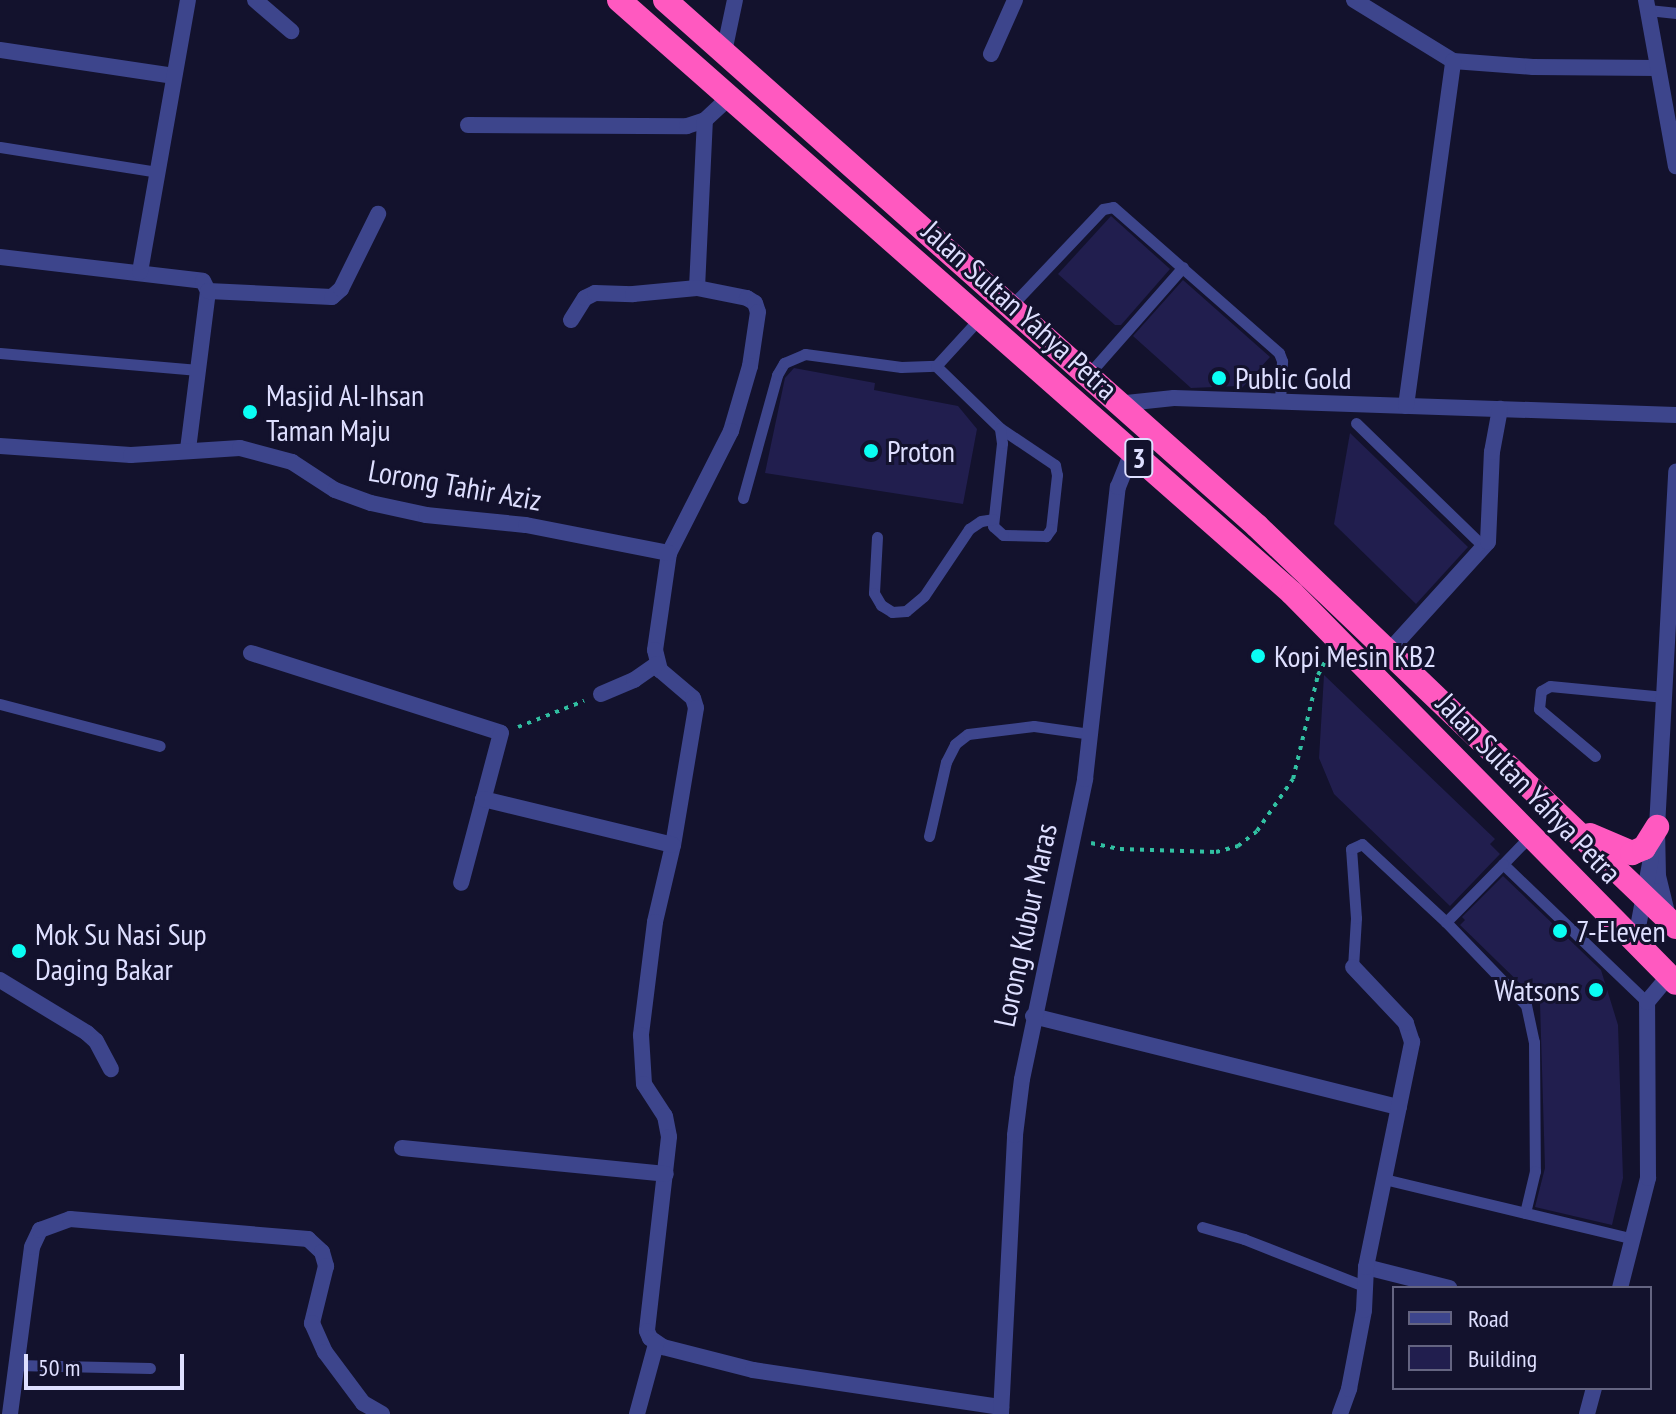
<!DOCTYPE html>
<html>
<head>
<meta charset="utf-8">
<style>
	body { margin:0 }
	#map { position:relative; width:1676px; height:1414px; overflow:hidden; background:#13122d; font-family:"PT Sans Narrow",sans-serif }
	div>[style] { position:absolute }
	.building>* { inset:0; background:#211e4e }
	.path>* { height:4px; margin-top:-2px; transform-origin:0; background:repeating-linear-gradient(90deg,#31c0a2 0 4px,transparent 0 10px) }
	.lane>* { height:11px; margin:-5.5px; padding:0 5.5px; transform-origin:5.5px; border-radius:5.5px; background:#3d458c }
	.street>* { height:16px; margin:-8px; padding:0 8px; transform-origin:8px; border-radius:8px; background:#3d458c }
	.highway>* { height:24px; margin:-12px; padding:0 12px; transform-origin:12px; border-radius:12px; background:#ff59c0 }
	.dots>* { width:22px; height:22px; translate:-50% -50%; box-sizing:border-box; border:4px solid #13122d; border-radius:50% }
	span { translate:-50% -50%; white-space:nowrap; text-align:center; line-height:1.15; -webkit-text-stroke:6px #13122d; paint-order:stroke }
	.shield-label span { padding:2px 6px; background:#13122d; border:2px solid; border-radius:6px; -webkit-text-stroke-width:0 }
	.shield-label { font-size:28px; color:#dedfff; font-weight:700 }
	.street-label { font-size:30px; color:#dedfff }
	.poi-label { font-size:30px; color:#dedfff }
	.left { translate:0 -50%; text-align:left }
	.right { translate:-100% -50%; text-align:right }
	.legend { position:absolute; left:1392px; top:1286px; width:260px; height:104px; box-sizing:border-box; background:#13122d; border:2px solid #646481; margin:0; padding:10px 14px; list-style:none; font-size:24px; color:#dedfff }
	.legend li { display:flex; align-items:center; gap:16px; height:40px }
	.legend b { width:40px; border:2px solid #646481 }
	.scale { position:absolute; left:24px; top:1354px; width:160px; height:36px; box-sizing:border-box; border:4px solid #dedfff; border-top:0; padding-left:10px; font-size:24px; line-height:28px; white-space:nowrap; color:#dedfff; -webkit-text-stroke:6px #13122d; paint-order:stroke }
</style>
</head>
<body>
<div id="map">
	<div class="building">
		<i style="clip-path:polygon(1111px 216px,1170px 269px,1121px 325px,1115px 325px,1058px 274px)"></i>
		<i style="clip-path:polygon(1183px 280px,1270px 357px,1241px 389px,1238px 386px,1191px 388px,1133px 336px)"></i>
		<i style="clip-path:polygon(794px 368px,875px 383px,874px 390px,958px 406px,977px 429px,963px 504px,765px 473px,785px 378px)"></i>
		<i style="clip-path:polygon(1350px 433px,1468px 547px,1416px 604px,1334px 524px)"></i>
		<i style="clip-path:polygon(1324px 675px,1495px 839px,1490px 844px,1500px 854px,1450px 906px,1334px 794px,1319px 758px)"></i>
		<i style="clip-path:polygon(1503px 876px,1601px 970px,1618px 1025px,1623px 1178px,1612px 1225px,1535px 1207px,1545px 1168px,1540px 1003px,1460px 925px,1465px 920px,1462px 917px)"></i>
	</div>
	<div class="path">
		<i style="left:518px;top:727px;width:71px;rotate:-21.5deg"></i>
		<i style="left:1091px;top:843px;width:30px;rotate:12deg"></i>
		<i style="left:1120px;top:849px;width:96px;rotate:1.8deg"></i>
		<i style="left:1216px;top:852px;width:23px;rotate:-15deg"></i>
		<i style="left:1238px;top:846px;width:24px;rotate:-38deg"></i>
		<i style="left:1257px;top:831px;width:63px;rotate:-55.3deg"></i>
		<i style="left:1293px;top:779px;width:107px;rotate:-76.5deg"></i>
		<i style="left:1318px;top:675px;width:19px;rotate:-62deg"></i>
	</div>
	<div class="lane">
		<i style="left:1648px;top:10px;width:28px;rotate:6deg"></i>
		<i style="left:0;top:147px;width:159px;rotate:9deg"></i>
		<i style="left:1010px;top:307px;width:135px;rotate:-46.5deg"></i>
		<i style="left:1103px;top:209px;width:10px;rotate:-11deg"></i>
		<i style="left:1113px;top:207px;width:221px;rotate:41.3deg"></i>
		<i style="left:1279px;top:353px;width:9px;rotate:69deg"></i>
		<i style="left:1282px;top:361px;width:41px;rotate:92.8deg"></i>
		<i style="left:0;top:353px;width:199px;rotate:4.9deg"></i>
		<i style="left:936px;top:366px;width:89px;rotate:44.1deg"></i>
		<i style="left:1000px;top:428px;width:66px;rotate:33.9deg"></i>
		<i style="left:1055px;top:465px;width:10px;rotate:79deg"></i>
		<i style="left:1057px;top:475px;width:54px;rotate:96.3deg"></i>
		<i style="left:1051px;top:529px;width:9px;rotate:126deg"></i>
		<i style="left:1046px;top:536px;width:43px;rotate:-178.7deg"></i>
		<i style="left:1003px;top:535px;width:13px;rotate:-138deg"></i>
		<i style="left:993px;top:526px;width:83px;rotate:-83.8deg"></i>
		<i style="left:1002px;top:443px;width:15px;rotate:-98deg"></i>
		<i style="left:1087px;top:376px;width:145px;rotate:-48.6deg"></i>
		<i style="left:1356px;top:423px;width:178px;rotate:44.1deg"></i>
		<i style="left:743px;top:498px;width:128px;rotate:-74.5deg"></i>
		<i style="left:777px;top:375px;width:14px;rotate:-60deg"></i>
		<i style="left:784px;top:363px;width:23px;rotate:-23deg"></i>
		<i style="left:805px;top:354px;width:97px;rotate:7.7deg"></i>
		<i style="left:901px;top:367px;width:35px;rotate:-2deg"></i>
		<i style="left:936px;top:366px;width:65px;rotate:-47.5deg"></i>
		<i style="left:877px;top:537px;width:56px;rotate:93.1deg"></i>
		<i style="left:874px;top:593px;width:14px;rotate:60deg"></i>
		<i style="left:881px;top:605px;width:13px;rotate:32deg"></i>
		<i style="left:892px;top:612px;width:14px;rotate:-4deg"></i>
		<i style="left:906px;top:611px;width:23px;rotate:-40deg"></i>
		<i style="left:924px;top:596px;width:81px;rotate:-56.1deg"></i>
		<i style="left:969px;top:529px;width:14px;rotate:-34deg"></i>
		<i style="left:981px;top:521px;width:12px;rotate:-9deg"></i>
		<i style="left:0;top:704px;width:165px;rotate:14.7deg"></i>
		<i style="left:1595px;top:756px;width:73px;rotate:-140deg"></i>
		<i style="left:1539px;top:709px;width:18px;rotate:-84deg"></i>
		<i style="left:1541px;top:691px;width:10px;rotate:-29deg"></i>
		<i style="left:1550px;top:686px;width:115px;rotate:5.5deg"></i>
		<i style="left:929px;top:836px;width:76px;rotate:-77.1deg"></i>
		<i style="left:946px;top:762px;width:20px;rotate:-63deg"></i>
		<i style="left:955px;top:744px;width:16px;rotate:-38deg"></i>
		<i style="left:968px;top:734px;width:66px;rotate:-6.9deg"></i>
		<i style="left:1034px;top:726px;width:58px;rotate:8deg"></i>
		<i style="left:1530px;top:836px;width:39px;rotate:134deg"></i>
		<i style="left:1503px;top:864px;width:199px;rotate:43.8deg"></i>
		<i style="left:1446px;top:922px;width:81px;rotate:-45.5deg"></i>
		<i style="left:1353px;top:967px;width:49px;rotate:-86.5deg"></i>
		<i style="left:1356px;top:918px;width:69px;rotate:-94.1deg"></i>
		<i style="left:1351px;top:849px;width:12px;rotate:-24deg"></i>
		<i style="left:1362px;top:844px;width:115px;rotate:42.9deg"></i>
		<i style="left:1446px;top:922px;width:115px;rotate:46.1deg"></i>
		<i style="left:1526px;top:1005px;width:38px;rotate:78deg"></i>
		<i style="left:1534px;top:1042px;width:129px;rotate:89.6deg"></i>
		<i style="left:1535px;top:1171px;width:43px;rotate:103.4deg"></i>
		<i style="left:1384px;top:1179px;width:256px;rotate:13.5deg"></i>
		<i style="left:1202px;top:1227px;width:44px;rotate:15.9deg"></i>
		<i style="left:1244px;top:1239px;width:129px;rotate:21.4deg"></i>
		<i style="left:15px;top:1365px;width:135px;rotate:1.3deg"></i>
	</div>
	<div class="street">
		<i style="left:255px;top:0;width:48px;rotate:40.7deg"></i>
		<i style="left:1354px;top:0;width:116px;rotate:31.6deg"></i>
		<i style="left:1453px;top:61px;width:80px;rotate:4.3deg"></i>
		<i style="left:1533px;top:67px;width:125px;rotate:0.5deg"></i>
		<i style="left:1646px;top:0;width:169px;rotate:79.8deg"></i>
		<i style="left:0;top:50px;width:176px;rotate:8.5deg"></i>
		<i style="left:724px;top:52px;width:53px;rotate:-78.1deg"></i>
		<i style="left:991px;top:54px;width:59px;rotate:-66deg"></i>
		<i style="left:468px;top:125px;width:219px;rotate:0.3deg"></i>
		<i style="left:687px;top:126px;width:19px;rotate:-18deg"></i>
		<i style="left:705px;top:120px;width:34px;rotate:-43deg"></i>
		<i style="left:0;top:257px;width:204px;rotate:6.7deg"></i>
		<i style="left:203px;top:281px;width:11px;rotate:63deg"></i>
		<i style="left:208px;top:291px;width:160px;rotate:97.2deg"></i>
		<i style="left:140px;top:272px;width:276px;rotate:-80deg"></i>
		<i style="left:697px;top:288px;width:168px;rotate:-87.3deg"></i>
		<i style="left:208px;top:291px;width:124px;rotate:2.8deg"></i>
		<i style="left:332px;top:297px;width:12px;rotate:-42deg"></i>
		<i style="left:341px;top:289px;width:84px;rotate:-63.7deg"></i>
		<i style="left:571px;top:320px;width:26px;rotate:-58deg"></i>
		<i style="left:585px;top:298px;width:11px;rotate:-27deg"></i>
		<i style="left:595px;top:293px;width:38px;rotate:2deg"></i>
		<i style="left:633px;top:294px;width:64px;rotate:-5.4deg"></i>
		<i style="left:697px;top:288px;width:51px;rotate:11.3deg"></i>
		<i style="left:747px;top:298px;width:9px;rotate:32deg"></i>
		<i style="left:755px;top:303px;width:9px;rotate:72deg"></i>
		<i style="left:758px;top:312px;width:55px;rotate:98.4deg"></i>
		<i style="left:750px;top:366px;width:68px;rotate:106.3deg"></i>
		<i style="left:731px;top:431px;width:137px;rotate:116.9deg"></i>
		<i style="left:669px;top:553px;width:98px;rotate:98.2deg"></i>
		<i style="left:655px;top:650px;width:21px;rotate:76deg"></i>
		<i style="left:660px;top:670px;width:43px;rotate:40.3deg"></i>
		<i style="left:693px;top:698px;width:10px;rotate:73deg"></i>
		<i style="left:696px;top:708px;width:139px;rotate:99.5deg"></i>
		<i style="left:673px;top:845px;width:79px;rotate:103.2deg"></i>
		<i style="left:655px;top:922px;width:114px;rotate:97.1deg"></i>
		<i style="left:641px;top:1035px;width:49px;rotate:86.5deg"></i>
		<i style="left:644px;top:1084px;width:38px;rotate:57deg"></i>
		<i style="left:665px;top:1116px;width:21px;rotate:79deg"></i>
		<i style="left:669px;top:1137px;width:195px;rotate:96.5deg"></i>
		<i style="left:647px;top:1331px;width:8px;rotate:67deg"></i>
		<i style="left:650px;top:1338px;width:16px;rotate:35deg"></i>
		<i style="left:663px;top:1347px;width:93px;rotate:14.3deg"></i>
		<i style="left:753px;top:1370px;width:251px;rotate:8.5deg"></i>
		<i style="left:1117px;top:404px;width:57px;rotate:-6deg"></i>
		<i style="left:1174px;top:398px;width:502px;rotate:1.94deg"></i>
		<i style="left:1406px;top:406px;width:348px;rotate:-82.2deg"></i>
		<i style="left:0;top:446px;width:131px;rotate:3.9deg"></i>
		<i style="left:131px;top:455px;width:109px;rotate:-3.7deg"></i>
		<i style="left:240px;top:448px;width:54px;rotate:15.1deg"></i>
		<i style="left:292px;top:462px;width:51px;rotate:33.1deg"></i>
		<i style="left:335px;top:490px;width:38px;rotate:20deg"></i>
		<i style="left:371px;top:503px;width:56px;rotate:12.3deg"></i>
		<i style="left:426px;top:515px;width:100px;rotate:5.7deg"></i>
		<i style="left:526px;top:525px;width:146px;rotate:11.1deg"></i>
		<i style="left:1389px;top:651px;width:147px;rotate:-47.8deg"></i>
		<i style="left:1488px;top:542px;width:90px;rotate:-87.5deg"></i>
		<i style="left:1492px;top:452px;width:44px;rotate:-79.5deg"></i>
		<i style="left:251px;top:653px;width:262px;rotate:17.7deg"></i>
		<i style="left:501px;top:733px;width:155px;rotate:104.9deg"></i>
		<i style="left:601px;top:694px;width:36px;rotate:-23deg"></i>
		<i style="left:634px;top:680px;width:28px;rotate:-35deg"></i>
		<i style="left:483px;top:799px;width:195px;rotate:13.6deg"></i>
		<i style="left:1668px;top:917px;width:42px;rotate:-103.7deg"></i>
		<i style="left:1658px;top:876px;width:49px;rotate:-91.2deg"></i>
		<i style="left:1657px;top:827px;width:356px;rotate:-86.9deg"></i>
		<i style="left:1635px;top:943px;width:86px;rotate:-79.3deg"></i>
		<i style="left:0;top:980px;width:102px;rotate:31.3deg"></i>
		<i style="left:87px;top:1033px;width:12px;rotate:42deg"></i>
		<i style="left:96px;top:1041px;width:32px;rotate:62deg"></i>
		<i style="left:1033px;top:1016px;width:377px;rotate:14deg"></i>
		<i style="left:402px;top:1148px;width:265px;rotate:5.6deg"></i>
		<i style="left:1366px;top:1267px;width:86px;rotate:14.2deg"></i>
		<i style="left:1620px;top:1288px;width:114px;rotate:-75.7deg"></i>
		<i style="left:1648px;top:1178px;width:176px;rotate:-90.3deg"></i>
		<i style="left:1647px;top:1002px;width:34px;rotate:-50deg"></i>
		<i style="left:10px;top:1414px;width:168px;rotate:-82.5deg"></i>
		<i style="left:32px;top:1247px;width:19px;rotate:-65deg"></i>
		<i style="left:40px;top:1230px;width:32px;rotate:-20deg"></i>
		<i style="left:70px;top:1219px;width:239px;rotate:4.8deg"></i>
		<i style="left:308px;top:1239px;width:19px;rotate:43deg"></i>
		<i style="left:322px;top:1252px;width:15px;rotate:74deg"></i>
		<i style="left:326px;top:1266px;width:59px;rotate:103.8deg"></i>
		<i style="left:312px;top:1323px;width:32px;rotate:66deg"></i>
		<i style="left:325px;top:1352px;width:64px;rotate:53.3deg"></i>
		<i style="left:363px;top:1403px;width:22px;rotate:30deg"></i>
		<i style="left:637px;top:1414px;width:73px;rotate:-74.8deg"></i>
		<i style="left:1001px;top:1414px;width:279px;rotate:-87.1deg"></i>
		<i style="left:1015px;top:1135px;width:56px;rotate:-82.9deg"></i>
		<i style="left:1022px;top:1079px;width:307px;rotate:-78.1deg"></i>
		<i style="left:1085px;top:779px;width:294px;rotate:-83.6deg"></i>
		<i style="left:1118px;top:487px;width:38px;rotate:-68deg"></i>
		<i style="left:1340px;top:1414px;width:27px;rotate:-70deg"></i>
		<i style="left:1349px;top:1389px;width:80px;rotate:-79.2deg"></i>
		<i style="left:1364px;top:1310px;width:43px;rotate:-87.3deg"></i>
		<i style="left:1366px;top:1267px;width:230px;rotate:-78.4deg"></i>
		<i style="left:1412px;top:1042px;width:20px;rotate:-108deg"></i>
		<i style="left:1406px;top:1023px;width:77px;rotate:-133.4deg"></i>
		<i style="left:1587px;top:1414px;width:27px;rotate:-75deg"></i>
	</div>
	<div class="highway">
		<i style="left:619px;top:0;width:897px;rotate:41.38deg"></i>
		<i style="left:1292px;top:593px;width:547px;rotate:45.44deg"></i>
		<i style="left:665px;top:0;width:792px;rotate:41.62deg"></i>
		<i style="left:1257px;top:526px;width:580px;rotate:43.74deg"></i>
		<i style="left:1590px;top:835px;width:46px;rotate:23.2deg"></i>
		<i style="left:1632px;top:853px;width:13px;rotate:-23deg"></i>
		<i style="left:1644px;top:848px;width:25px;rotate:-58deg"></i>
	</div>
	<div class="dots">
		<i style="left:1219px;top:378px;background:#0afef4"></i>
		<i style="left:250px;top:412px;background:#0afef4"></i>
		<i style="left:871px;top:451px;background:#0afef4"></i>
		<i style="left:1258px;top:656px;background:#0afef4"></i>
		<i style="left:1560px;top:931px;background:#0afef4"></i>
		<i style="left:19px;top:951px;background:#0afef4"></i>
		<i style="left:1596px;top:990px;background:#0afef4"></i>
	</div>
	<div class="shield-label">
		<span style="left:1139px;top:458px">3</span>
	</div>
	<div class="street-label">
		<span style="left:1020px;top:310px;rotate:42deg">Jalan Sultan Yahya Petra</span>
		<span style="left:455px;top:485px;rotate:10deg">Lorong Tahir Aziz</span>
		<span style="left:1529px;top:788px;rotate:46deg">Jalan Sultan Yahya Petra</span>
		<span style="left:1025px;top:925px;rotate:-78deg">Lorong Kubur Maras</span>
	</div>
	<div class="poi-label">
		<span class="left" style="left:1235px;top:378px">Public Gold</span>
		<span class="left" style="left:266px;top:412px">Masjid Al-Ihsan<br>Taman Maju</span>
		<span class="left" style="left:887px;top:451px">Proton</span>
		<span class="left" style="left:1274px;top:656px">Kopi Mesin KB2</span>
		<span class="left" style="left:1576px;top:931px">7-Eleven</span>
		<span class="left" style="left:35px;top:951px">Mok Su Nasi Sup<br>Daging Bakar</span>
		<span class="right" style="left:1580px;top:990px">Watsons</span>
	</div>
	<ul class="legend">
	<li><b style="height:10px;background:#3d458c"></b>Road</li>
	<li><b style="height:22px;background:#211e4e"></b>Building</li>
	</ul>
	<div class="scale">50 m</div>
</div>
</body>
</html>
